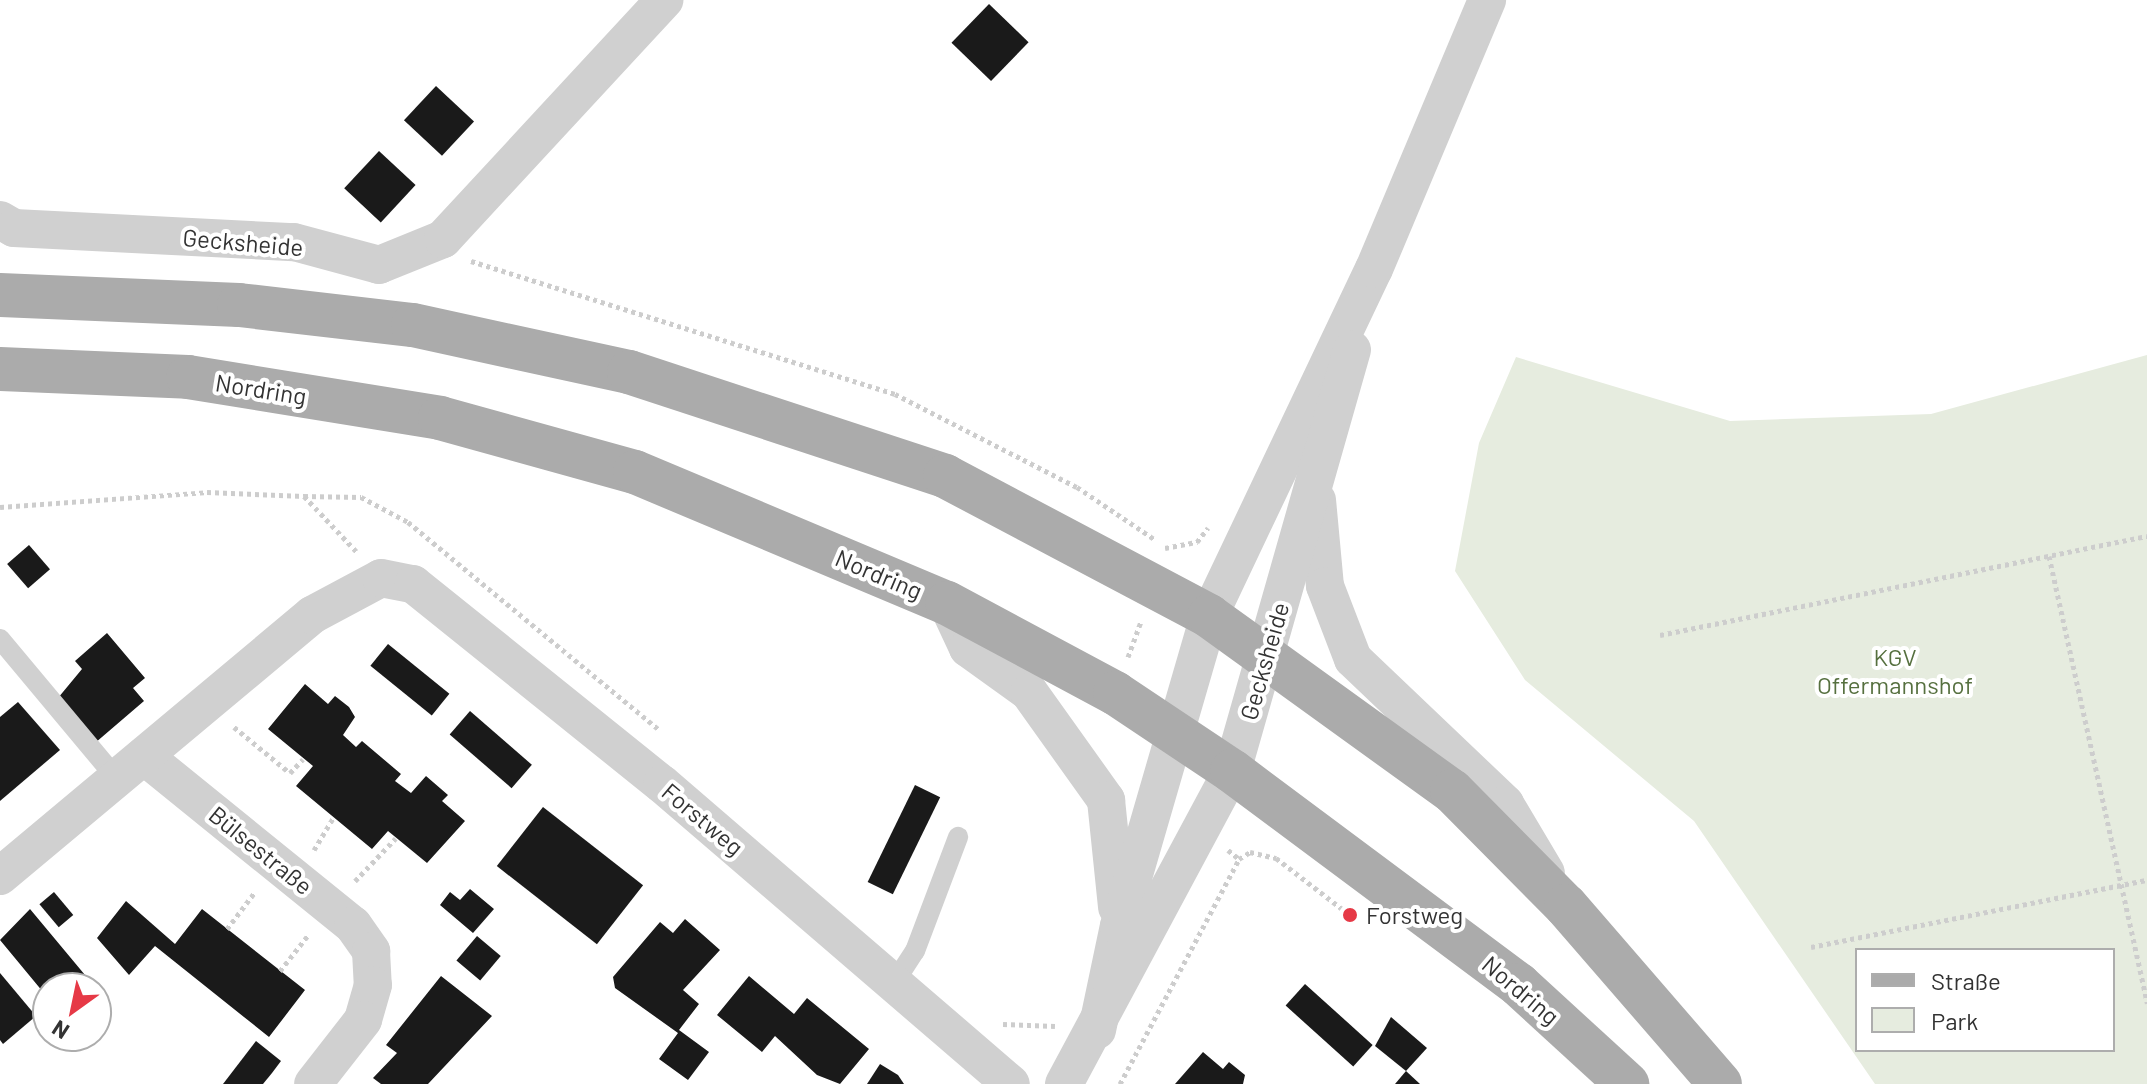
<!DOCTYPE html>
<html>
<head>
<meta charset="utf-8">
<style>
	body { margin:0 }
	#map { position:relative; width:2147px; height:1084px; overflow:hidden; background:#fff; font-family:Barlow,sans-serif }
	div>[style] { position:absolute }
	.green>* { inset:0; background:#e6ecdf }
	.building>* { inset:0; background:#1a1a1a; transform-origin:0 0 }
	.path>* { height:5px; margin-top:-2.5px; transform-origin:0; background:repeating-linear-gradient(90deg,#cdcdcd 0 4px,transparent 0 8px) }
	.lane>* { height:20px; margin:-10px; padding:0 10px; transform-origin:10px; border-radius:10px; background:#d0d0d0 }
	.street>* { height:38px; margin:-19px; padding:0 19px; transform-origin:19px; border-radius:19px; background:#d0d0d0 }
	.primary>* { height:44px; margin:-22px; padding:0 22px; transform-origin:22px; border-radius:22px; background:#ababab }
	.dots>* { width:22px; height:22px; translate:-50% -50%; box-sizing:border-box; border:4px solid #fff; border-radius:50% }
	span { translate:-50% -50%; white-space:nowrap; text-align:center; line-height:1.15; -webkit-text-stroke:8px #fff; paint-order:stroke }
	.street-label { font-size:24px; color:#333 }
	.park-label { font-size:24px; color:#56703f }
	.poi-label { font-size:24px; color:#333 }
	.left { translate:0 -50%; text-align:left }
	.legend { position:absolute; left:1855px; top:948px; width:260px; height:104px; box-sizing:border-box; background:#fff; border:2px solid #adadad; margin:0; padding:10px 14px; list-style:none; font-size:24px; color:#333 }
	.legend li { display:flex; align-items:center; gap:16px; height:40px }
	.legend b { width:40px; border:2px solid #adadad }
	.north { position:absolute; left:32px; top:972px; width:80px; height:80px; box-sizing:border-box; background:#fff; border:2px solid #adadad; border-radius:50%; rotate:213deg; font-size:22px; font-weight:700; line-height:32px; text-align:center; color:#333 }
	.north::after { content:''; display:block; margin:auto; width:28px; height:36px; background:#e63946; clip-path:polygon(50% 0,100% 100%,50% 72%,0 100%) }
</style>
</head>
<body>
<div id="map">
	<div class="green">
		<i style="clip-path:polygon(evenodd,2147px 355px,2147px 1084px,1875px 1084px,1694px 821px,1525px 680px,1455px 571px,1479px 443px,1516px 357px,1730px 421px,1931px 414px,2147px 355px,1857px 950px,2113px 950px,2113px 1050px,1857px 1050px,1857px 950px)"></i>
	</div>
	<div class="building">
		<i style="left:989px;top:4px;width:55px;height:54px;rotate:44deg"></i>
		<i style="left:436px;top:86px;width:52px;height:47px;rotate:43deg"></i>
		<i style="left:379px;top:151px;width:50px;height:51px;rotate:43deg"></i>
		<i style="left:29px;top:545px;width:32px;height:29px;rotate:49deg"></i>
		<i style="clip-path:polygon(107px 633px,145px 678px,133px 688px,144px 701px,95px 743px,58px 698px,82px 669px,75px 661px)"></i>
		<i style="left:388px;top:644px;width:79px;height:28px;rotate:39deg"></i>
		<i style="clip-path:polygon(305px 684px,328px 704px,335px 696px,349px 707px,355px 717px,343px 735px,356px 747px,362px 741px,401px 774px,395px 781px,411px 793px,426px 776px,448px 795px,442px 801px,465px 821px,427px 863px,388px 831px,372px 849px,296px 786px,313px 766px,268px 729px)"></i>
		<i style="clip-path:polygon(18px 702px,60px 750px,0 801px,0 717px)"></i>
		<i style="left:470px;top:711px;width:82px;height:31px;rotate:41deg"></i>
		<i style="left:915px;top:785px;width:28px;height:108px;rotate:26deg"></i>
		<i style="left:543px;top:807px;width:127px;height:75px;rotate:38deg"></i>
		<i style="clip-path:polygon(470px 889px,494px 909px,473px 933px,440px 905px,450px 892px,460px 900px)"></i>
		<i style="left:54px;top:892px;width:30px;height:19px;rotate:50deg"></i>
		<i style="clip-path:polygon(126px 901px,175px 944px,202px 909px,305px 990px,269px 1037px,155px 946px,129px 975px,97px 938px)"></i>
		<i style="clip-path:polygon(30px 909px,100px 993px,96px 996px,96px 988px,48px 988px,48px 998px,0 940px)"></i>
		<i style="clip-path:polygon(685px 919px,720px 950px,683px 990px,699px 1004px,679px 1030px,709px 1052px,688px 1080px,659px 1059px,678px 1033px,615px 988px,613px 977px,660px 922px,673px 933px)"></i>
		<i style="left:477px;top:936px;width:31px;height:32px;rotate:40deg"></i>
		<i style="clip-path:polygon(0 973px,36px 1016px,3px 1044px,0 1040px)"></i>
		<i style="clip-path:polygon(441px 976px,492px 1016px,428px 1084px,381px 1084px,373px 1078px,397px 1053px,386px 1045px)"></i>
		<i style="clip-path:polygon(749px 976px,794px 1014px,807px 998px,869px 1049px,840px 1084px,817px 1075px,775px 1036px,762px 1052px,717px 1015px)"></i>
		<i style="left:1305px;top:984px;width:91px;height:29px;rotate:42deg"></i>
		<i style="clip-path:polygon(1391px 1017px,1427px 1048px,1406px 1071px,1375px 1046px)"></i>
		<i style="clip-path:polygon(256px 1041px,281px 1061px,272px 1073px,263px 1084px,223px 1084px)"></i>
		<i style="clip-path:polygon(1203px 1052px,1223px 1069px,1229px 1062px,1245px 1075px,1243px 1084px,1175px 1084px)"></i>
		<i style="clip-path:polygon(880px 1064px,898px 1075px,904px 1084px,867px 1084px)"></i>
		<i style="clip-path:polygon(1406px 1071px,1420px 1084px,1395px 1084px)"></i>
	</div>
	<div class="path">
		<i style="left:471px;top:261px;width:444px;rotate:17.4deg"></i>
		<i style="left:895px;top:394px;width:204px;rotate:27.1deg"></i>
		<i style="left:1077px;top:487px;width:93px;rotate:34deg"></i>
		<i style="left:304px;top:496px;width:57px;rotate:1deg"></i>
		<i style="left:361px;top:497px;width:53px;rotate:28deg"></i>
		<i style="left:408px;top:522px;width:325px;rotate:39.6deg"></i>
		<i style="left:0;top:507px;width:208px;rotate:-4.1deg"></i>
		<i style="left:207px;top:492px;width:97px;rotate:2.4deg"></i>
		<i style="left:304px;top:496px;width:76px;rotate:46.6deg"></i>
		<i style="left:1165px;top:548px;width:33px;rotate:-11deg"></i>
		<i style="left:1197px;top:542px;width:18px;rotate:-52deg"></i>
		<i style="left:2049px;top:556px;width:458px;rotate:77.6deg"></i>
		<i style="left:1660px;top:635px;width:497px;rotate:-11.5deg"></i>
		<i style="left:1128px;top:657px;width:38px;rotate:-70deg"></i>
		<i style="left:234px;top:727px;width:72px;rotate:39.4deg"></i>
		<i style="left:290px;top:773px;width:19px;rotate:-47deg"></i>
		<i style="left:314px;top:850px;width:39px;rotate:-59deg"></i>
		<i style="left:1228px;top:850px;width:14px;rotate:39deg"></i>
		<i style="left:1239px;top:859px;width:13px;rotate:-32deg"></i>
		<i style="left:1250px;top:852px;width:27px;rotate:13deg"></i>
		<i style="left:1276px;top:858px;width:93px;rotate:37.6deg"></i>
		<i style="left:355px;top:881px;width:59px;rotate:-46.4deg"></i>
		<i style="left:227px;top:929px;width:46px;rotate:-52.9deg"></i>
		<i style="left:1811px;top:947px;width:343px;rotate:-11.3deg"></i>
		<i style="left:280px;top:971px;width:47px;rotate:-51.9deg"></i>
		<i style="left:1003px;top:1024px;width:52px;rotate:2.2deg"></i>
		<i style="left:1120px;top:1084px;width:255px;rotate:-62.1deg"></i>
	</div>
	<div class="lane">
		<i style="left:0;top:639px;width:182px;rotate:50.1deg"></i>
		<i style="left:894px;top:983px;width:38px;rotate:-57deg"></i>
		<i style="left:915px;top:951px;width:122px;rotate:-69.3deg"></i>
	</div>
	<div class="street">
		<i style="left:0;top:220px;width:16px;rotate:30deg"></i>
		<i style="left:14px;top:228px;width:280px;rotate:2.9deg"></i>
		<i style="left:294px;top:242px;width:88px;rotate:15.1deg"></i>
		<i style="left:379px;top:265px;width:69px;rotate:-22.1deg"></i>
		<i style="left:443px;top:239px;width:326px;rotate:-47.2deg"></i>
		<i style="left:1317px;top:500px;width:86px;rotate:84.7deg"></i>
		<i style="left:1325px;top:586px;width:78px;rotate:69deg"></i>
		<i style="left:1353px;top:659px;width:210px;rotate:43.6deg"></i>
		<i style="left:1505px;top:804px;width:80px;rotate:59.3deg"></i>
		<i style="left:947px;top:603px;width:50px;rotate:65deg"></i>
		<i style="left:968px;top:648px;width:75px;rotate:35.8deg"></i>
		<i style="left:1029px;top:692px;width:133px;rotate:54.5deg"></i>
		<i style="left:1106px;top:800px;width:108px;rotate:84.1deg"></i>
		<i style="left:144px;top:756px;width:269px;rotate:39deg"></i>
		<i style="left:353px;top:925px;width:32px;rotate:55deg"></i>
		<i style="left:371px;top:951px;width:34px;rotate:87deg"></i>
		<i style="left:373px;top:985px;width:36px;rotate:106deg"></i>
		<i style="left:363px;top:1020px;width:81px;rotate:128deg"></i>
		<i style="left:0;top:876px;width:407px;rotate:-39.9deg"></i>
		<i style="left:312px;top:615px;width:78px;rotate:-28.2deg"></i>
		<i style="left:381px;top:578px;width:33px;rotate:11deg"></i>
		<i style="left:413px;top:584px;width:319px;rotate:38.8deg"></i>
		<i style="left:662px;top:784px;width:460px;rotate:40.7deg"></i>
		<i style="left:1097px;top:1030px;width:106px;rotate:-78.1deg"></i>
		<i style="left:1119px;top:926px;width:323px;rotate:-73.8deg"></i>
		<i style="left:1209px;top:616px;width:384px;rotate:-64.6deg"></i>
		<i style="left:1374px;top:269px;width:292px;rotate:-67.2deg"></i>
		<i style="left:1064px;top:1084px;width:355px;rotate:-61.8deg"></i>
		<i style="left:1232px;top:771px;width:438px;rotate:-74.1deg"></i>
	</div>
	<div class="primary">
		<i style="left:0;top:295px;width:239px;rotate:2.4deg"></i>
		<i style="left:239px;top:305px;width:175px;rotate:6.6deg"></i>
		<i style="left:413px;top:325px;width:221px;rotate:12.3deg"></i>
		<i style="left:629px;top:372px;width:333px;rotate:18.2deg"></i>
		<i style="left:945px;top:476px;width:299px;rotate:27.9deg"></i>
		<i style="left:1209px;top:616px;width:299px;rotate:35.8deg"></i>
		<i style="left:1452px;top:791px;width:162px;rotate:45.3deg"></i>
		<i style="left:1566px;top:906px;width:235px;rotate:49.1deg"></i>
		<i style="left:0;top:369px;width:188px;rotate:2.4deg"></i>
		<i style="left:188px;top:377px;width:255px;rotate:9.2deg"></i>
		<i style="left:440px;top:418px;width:202px;rotate:15.5deg"></i>
		<i style="left:635px;top:472px;width:338px;rotate:22.8deg"></i>
		<i style="left:947px;top:603px;width:191px;rotate:28.2deg"></i>
		<i style="left:1115px;top:693px;width:141px;rotate:33.7deg"></i>
		<i style="left:1232px;top:771px;width:358px;rotate:36.7deg"></i>
		<i style="left:1519px;top:985px;width:147px;rotate:42.5deg"></i>
	</div>
	<div class="dots">
		<i style="left:1350px;top:915px;background:#e63946"></i>
	</div>
	<div class="street-label">
		<span style="left:243px;top:242px;rotate:5deg">Gecksheide</span>
		<span style="left:261px;top:389px;rotate:9deg">Nordring</span>
		<span style="left:879px;top:574px;rotate:23deg">Nordring</span>
		<span style="left:1264px;top:661px;rotate:-74deg">Gecksheide</span>
		<span style="left:703px;top:819px;rotate:40deg">Forstweg</span>
		<span style="left:261px;top:850px;rotate:39deg">Bülsestraße</span>
		<span style="left:1521px;top:990px;rotate:40deg">Nordring</span>
	</div>
	<div class="park-label">
		<span style="left:1895px;top:671px">KGV<br>Offermannshof</span>
	</div>
	<div class="poi-label">
		<span class="left" style="left:1366px;top:915px">Forstweg</span>
	</div>
	<ul class="legend">
	<li><b style="height:10px;background:#ababab"></b>Straße</li>
	<li><b style="height:22px;background:#e6ecdf"></b>Park</li>
	</ul>
	<div class="north">N</div>
</div>
</body>
</html>
